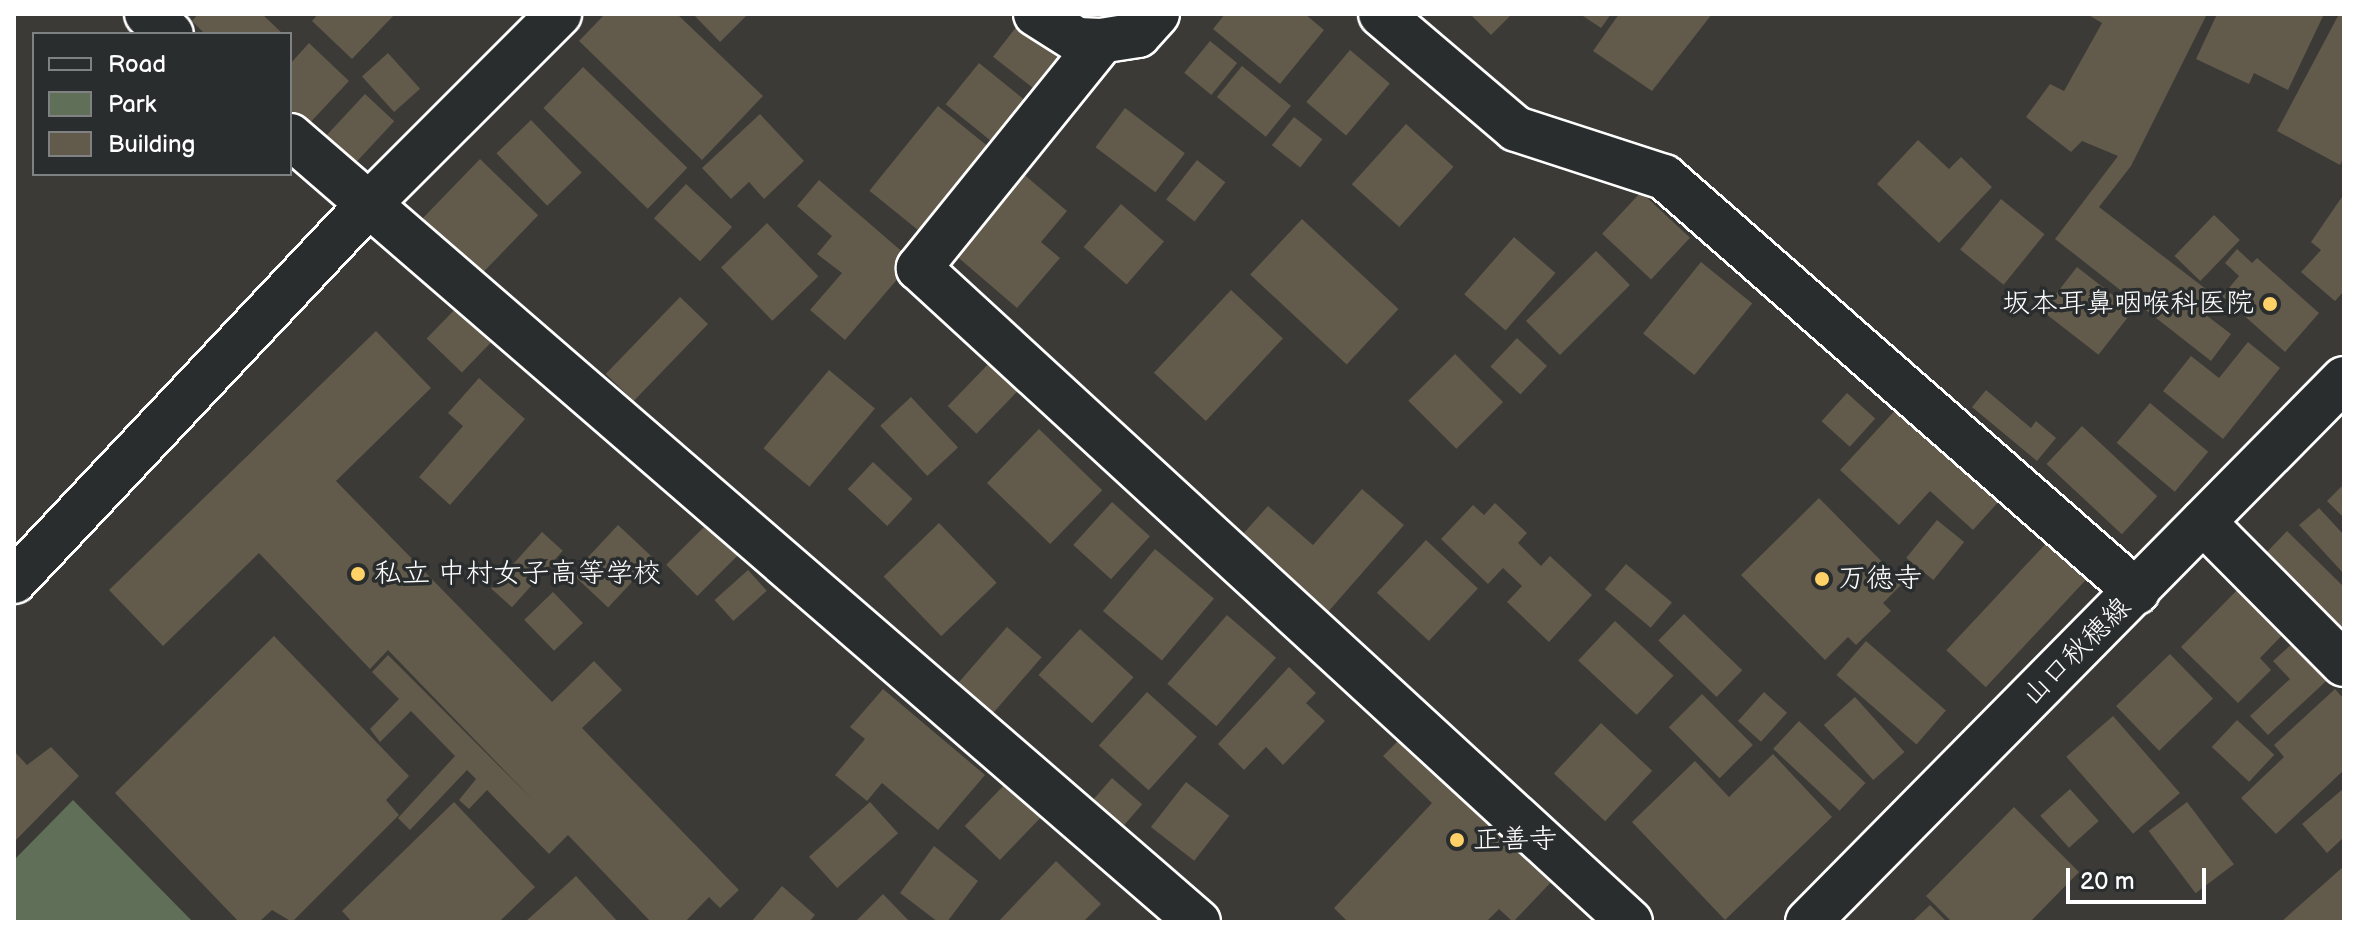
<!DOCTYPE html>
<meta charset="utf-8">
<style>
body{margin:0}
#map{position:relative;width:2358px;height:936px;overflow:hidden;background:#3b3a36;font-family:"Balsamiq Sans","Klee One",sans-serif}
div>[style]{position:absolute}
.green>*{inset:0;background:#606f57}
.building>*{inset:0;background:#625a4a;transform-origin:0 0}
.roads{filter:drop-shadow(2px 0 #fff) drop-shadow(-2px 0 #fff) drop-shadow(0 2px #fff) drop-shadow(0 -2px #fff)}
.street>*{height:44px;margin:-22px;padding:0 22px;transform-origin:22px;border-radius:22px;background:#2a2d2e}
.secondary>*{height:44px;margin:-22px;padding:0 22px;transform-origin:22px;border-radius:22px;background:#2a2d2e}
.dots>*{width:22px;height:22px;translate:-50% -50%;box-sizing:border-box;border:4px solid #2a2d2e;border-radius:50%}
span{translate:-50% -50%;white-space:nowrap;text-align:center;line-height:1.15;-webkit-text-stroke:7px #2a2d2e;paint-order:stroke}
.poi-label{font-size:28px;color:#fff}
.right{translate:-100% -50%;text-align:right}
.left{translate:0 -50%;text-align:left}
.street-label{font-size:28px;color:#fff}
.frame{position:absolute;inset:0;border:16px solid #fff;pointer-events:none}
.legend{position:absolute;left:32px;top:32px;width:260px;height:144px;box-sizing:border-box;background:#2a2d2e;border:2px solid #7f8182;margin:0;padding:10px 14px;list-style:none;font-size:24px;color:#fff}
.legend li{display:flex;align-items:center;gap:16px;height:40px}
.legend b{width:40px;border:2px solid #7f8182}
.scale{position:absolute;left:2066px;top:868px;width:140px;height:36px;box-sizing:border-box;border:4px solid #fff;border-top:0;padding-left:10px;font-size:24px;line-height:28px;white-space:nowrap;color:#fff;-webkit-text-stroke:6px #2a2d2e;paint-order:stroke}
</style>
<div id="map">
<div class="green">
<i style="clip-path:polygon(73px 800px,193px 922px,14px 922px,14px 860px)"></i>
</div>
<div class="building">
<i style="clip-path:polygon(198px 14px,262px 14px,283px 34px,205px 34px,192px 21px)"></i>
<i style="clip-path:polygon(318px 14px,395px 14px,352px 59px,312px 21px)"></i>
<i style="clip-path:polygon(605px 14px,677px 14px,763px 96px,702px 160px,579px 41px)"></i>
<i style="clip-path:polygon(693px 14px,748px 14px,720px 42px)"></i>
<i style="clip-path:polygon(1225px 14px,1305px 14px,1324px 30px,1280px 84px,1213px 29px)"></i>
<i style="clip-path:polygon(1470px 14px,1512px 14px,1491px 35px)"></i>
<i style="clip-path:polygon(1580px 14px,1611px 14px,1601px 28px)"></i>
<i style="clip-path:polygon(1619px 14px,1712px 14px,1652px 91px,1593px 51px)"></i>
<i style="clip-path:polygon(2087px 14px,2207px 14px,2131px 166px,2099px 207px,2215px 296px,2202px 312px,2231px 334px,2211px 361px,2055px 239px,2118px 156px,2082px 141px,2071px 152px,2026px 117px,2050px 84px,2064px 91px,2102px 23px)"></i>
<i style="clip-path:polygon(2217px 14px,2324px 14px,2288px 90px,2254px 73px,2249px 84px,2196px 59px)"></i>
<i style="clip-path:polygon(2339px 14px,2344px 14px,2344px 157px,2340px 165px,2277px 131px)"></i>
<i style="left:1017px;top:26px;width:57px;height:39px;rotate:38deg"></i>
<i style="left:1210px;top:41px;width:35px;height:41px;rotate:39deg"></i>
<i style="clip-path:polygon(309px 43px,349px 81px,307px 126px,290px 110px,290px 64px)"></i>
<i style="left:1350px;top:50px;width:52px;height:68px;rotate:40deg"></i>
<i style="left:388px;top:53px;width:48px;height:35px;rotate:48deg"></i>
<i style="left:979px;top:63px;width:64px;height:53px;rotate:39deg"></i>
<i style="left:1242px;top:66px;width:63px;height:40px;rotate:39deg"></i>
<i style="left:583px;top:67px;width:145px;height:57px;rotate:44deg"></i>
<i style="left:365px;top:94px;width:40px;height:60px;rotate:43deg"></i>
<i style="left:938px;top:106px;width:80px;height:109px;rotate:39deg"></i>
<i style="left:1125px;top:108px;width:75px;height:49px;rotate:37deg"></i>
<i style="clip-path:polygon(760px 114px,804px 161px,764px 199px,749px 182px,731px 199px,702px 168px)"></i>
<i style="left:1294px;top:117px;width:36px;height:36px;rotate:38deg"></i>
<i style="left:531px;top:120px;width:73px;height:48px;rotate:46deg"></i>
<i style="left:1406px;top:124px;width:64px;height:81px;rotate:42deg"></i>
<i style="clip-path:polygon(1918px 140px,1949px 169px,1961px 157px,1992px 187px,1939px 243px,1877px 184px)"></i>
<i style="left:480px;top:159px;width:81px;height:88px;rotate:44deg"></i>
<i style="left:1197px;top:160px;width:36px;height:50px;rotate:38deg"></i>
<i style="clip-path:polygon(1021px 172px,1067px 211px,1041px 242px,1060px 258px,1017px 308px,953px 253px)"></i>
<i style="clip-path:polygon(819px 180px,913px 261px,845px 340px,810px 310px,842px 273px,817px 254px,832px 236px,797px 206px)"></i>
<i style="left:686px;top:184px;width:63px;height:47px;rotate:43deg"></i>
<i style="left:1641px;top:192px;width:67px;height:57px;rotate:43deg"></i>
<i style="clip-path:polygon(2344px 194px,2344px 291px,2335px 301px,2301px 272px,2321px 250px,2311px 242px)"></i>
<i style="left:2001px;top:199px;width:56px;height:65px;rotate:39deg"></i>
<i style="left:1121px;top:204px;width:57px;height:57px;rotate:41deg"></i>
<i style="left:2214px;top:215px;width:36px;height:57px;rotate:44deg"></i>
<i style="left:1302px;top:219px;width:132px;height:76px;rotate:43deg"></i>
<i style="left:767px;top:223px;width:74px;height:64px;rotate:46deg"></i>
<i style="left:1514px;top:237px;width:55px;height:76px;rotate:41deg"></i>
<i style="clip-path:polygon(2237px 249px,2252px 263px,2257px 258px,2319px 313px,2285px 352px,2222px 296px,2239px 276px,2225px 263px)"></i>
<i style="left:1596px;top:251px;width:48px;height:99px;rotate:45deg"></i>
<i style="left:1701px;top:262px;width:66px;height:92px;rotate:39deg"></i>
<i style="left:2077px;top:267px;width:71px;height:56px;rotate:38deg"></i>
<i style="left:1231px;top:290px;width:71px;height:113px;rotate:43deg"></i>
<i style="left:680px;top:297px;width:39px;height:107px;rotate:44deg"></i>
<i style="left:460px;top:304px;width:49px;height:48px;rotate:44deg"></i>
<i style="clip-path:polygon(376px 331px,431px 388px,336px 481px,552px 702px,594px 661px,622px 690px,582px 728px,739px 890px,720px 908px,709px 897px,685px 922px,651px 922px,568px 835px,549px 854px,487px 790px,469px 809px,459px 800px,476px 779px,467px 770px,410px 830px,398px 818px,455px 756px,411px 711px,380px 742px,370px 729px,399px 699px,372px 672px,388px 655px,533px 800px,388px 650px,370px 669px,259px 553px,163px 646px,109px 590px)"></i>
<i style="left:1517px;top:338px;width:41px;height:39px;rotate:43deg"></i>
<i style="clip-path:polygon(2248px 342px,2280px 368px,2223px 439px,2163px 391px,2191px 356px,2219px 378px)"></i>
<i style="left:1455px;top:354px;width:68px;height:66px;rotate:45deg"></i>
<i style="left:997px;top:355px;width:40px;height:71px;rotate:44deg"></i>
<i style="left:829px;top:370px;width:60px;height:102px;rotate:40deg"></i>
<i style="clip-path:polygon(479px 378px,525px 419px,450px 505px,419px 477px,463px 426px,448px 413px)"></i>
<i style="clip-path:polygon(1986px 390px,2031px 428px,2036px 421px,2056px 438px,2037px 461px,1972px 407px)"></i>
<i style="left:1847px;top:393px;width:38px;height:38px;rotate:42deg"></i>
<i style="left:911px;top:397px;width:69px;height:42px;rotate:47deg"></i>
<i style="left:2150px;top:403px;width:76px;height:52px;rotate:40deg"></i>
<i style="clip-path:polygon(1900px 405px,2001px 499px,1973px 530px,1930px 491px,1899px 525px,1840px 470px)"></i>
<i style="left:2082px;top:426px;width:103px;height:52px;rotate:43deg"></i>
<i style="left:1039px;top:429px;width:88px;height:75px;rotate:44deg"></i>
<i style="left:873px;top:462px;width:54px;height:37px;rotate:43deg"></i>
<i style="clip-path:polygon(2344px 484px,2344px 518px,2327px 501px)"></i>
<i style="clip-path:polygon(1362px 489px,1404px 525px,1321px 620px,1234px 544px,1268px 506px,1313px 545px)"></i>
<i style="clip-path:polygon(1819px 498px,1903px 583px,1883px 603px,1891px 611px,1856px 645px,1848px 637px,1825px 660px,1741px 575px)"></i>
<i style="left:1112px;top:502px;width:51px;height:58px;rotate:42deg"></i>
<i style="clip-path:polygon(1495px 503px,1527px 533px,1518px 543px,1541px 566px,1550px 556px,1592px 595px,1549px 642px,1507px 602px,1522px 586px,1503px 568px,1488px 584px,1441px 539px,1473px 505px,1484px 515px)"></i>
<i style="clip-path:polygon(2319px 508px,2344px 535px,2344px 574px,2299px 525px)"></i>
<i style="left:1937px;top:520px;width:35px;height:49px;rotate:39deg"></i>
<i style="left:710px;top:521px;width:44px;height:62px;rotate:45deg"></i>
<i style="left:939px;top:523px;width:83px;height:77px;rotate:46deg"></i>
<i style="left:618px;top:525px;width:49px;height:67px;rotate:43deg"></i>
<i style="clip-path:polygon(2287px 531px,2344px 587px,2344px 631px,2265px 554px)"></i>
<i style="left:542px;top:532px;width:28px;height:76px;rotate:42deg"></i>
<i style="left:2052px;top:537px;width:54px;height:155px;rotate:43deg"></i>
<i style="left:1426px;top:540px;width:71px;height:72px;rotate:43deg"></i>
<i style="left:1155px;top:549px;width:77px;height:81px;rotate:40deg"></i>
<i style="left:1626px;top:564px;width:60px;height:33px;rotate:40deg"></i>
<i style="left:748px;top:570px;width:28px;height:45px;rotate:48deg"></i>
<i style="clip-path:polygon(2247px 580px,2292px 625px,2260px 658px,2271px 670px,2238px 703px,2181px 647px)"></i>
<i style="left:553px;top:592px;width:43px;height:40px;rotate:46deg"></i>
<i style="left:1684px;top:614px;width:81px;height:37px;rotate:44deg"></i>
<i style="left:1227px;top:615px;width:65px;height:91px;rotate:41deg"></i>
<i style="left:1615px;top:621px;width:80px;height:54px;rotate:43deg"></i>
<i style="left:1007px;top:627px;width:46px;height:77px;rotate:41deg"></i>
<i style="left:1080px;top:629px;width:72px;height:62px;rotate:42deg"></i>
<i style="clip-path:polygon(2302px 635px,2336px 672px,2268px 735px,2250px 716px,2290px 679px,2273px 661px)"></i>
<i style="clip-path:polygon(274px 636px,409px 776px,386px 800px,399px 815px,292px 922px,272px 910px,259px 922px,239px 922px,115px 793px)"></i>
<i style="left:1866px;top:641px;width:106px;height:45px;rotate:41deg"></i>
<i style="left:2170px;top:654px;width:62px;height:75px;rotate:46deg"></i>
<i style="clip-path:polygon(1289px 667px,1316px 693px,1306px 703px,1325px 721px,1283px 765px,1266px 747px,1244px 770px,1218px 744px)"></i>
<i style="clip-path:polygon(883px 689px,985px 775px,938px 830px,882px 783px,867px 801px,835px 775px,865px 739px,850px 727px)"></i>
<i style="clip-path:polygon(2335px 689px,2344px 699px,2344px 770px,2276px 834px,2241px 798px,2284px 757px,2274px 745px)"></i>
<i style="left:1147px;top:692px;width:67px;height:72px;rotate:42deg"></i>
<i style="left:1764px;top:692px;width:31px;height:39px;rotate:42deg"></i>
<i style="left:1702px;top:694px;width:72px;height:47px;rotate:45deg"></i>
<i style="left:1855px;top:697px;width:74px;height:42px;rotate:48deg"></i>
<i style="left:2113px;top:716px;width:102px;height:62px;rotate:49deg"></i>
<i style="left:2237px;top:720px;width:51px;height:37px;rotate:43deg"></i>
<i style="left:1799px;top:721px;width:91px;height:38px;rotate:43deg"></i>
<i style="left:1601px;top:723px;width:70px;height:69px;rotate:43deg"></i>
<i style="clip-path:polygon(1405px 734px,1556px 877px,1513px 922px,1499px 909px,1486px 922px,1348px 922px,1334px 908px,1432px 803px,1383px 756px)"></i>
<i style="clip-path:polygon(51px 747px,79px 776px,14px 842px,14px 751px,27px 765px)"></i>
<i style="clip-path:polygon(1773px 754px,1832px 817px,1725px 920px,1632px 822px,1695px 761px,1729px 797px)"></i>
<i style="left:1112px;top:778px;width:40px;height:38px;rotate:41deg"></i>
<i style="left:1007px;top:782px;width:49px;height:61px;rotate:44deg"></i>
<i style="left:1186px;top:782px;width:55px;height:57px;rotate:38deg"></i>
<i style="clip-path:polygon(2344px 788px,2344px 837px,2327px 853px,2302px 824px)"></i>
<i style="left:2070px;top:789px;width:43px;height:40px;rotate:48deg"></i>
<i style="clip-path:polygon(454px 802px,535px 887px,499px 922px,352px 922px,342px 911px)"></i>
<i style="left:870px;top:802px;width:42px;height:82px;rotate:48deg"></i>
<i style="left:2187px;top:802px;width:78px;height:48px;rotate:53deg"></i>
<i style="clip-path:polygon(2014px 807px,2079px 872px,2030px 922px,1952px 922px,1926px 896px)"></i>
<i style="clip-path:polygon(934px 846px,978px 881px,947px 922px,938px 922px,900px 893px)"></i>
<i style="clip-path:polygon(1056px 861px,1101px 904px,1083px 922px,998px 922px)"></i>
<i style="clip-path:polygon(2344px 866px,2344px 922px,2281px 922px)"></i>
<i style="clip-path:polygon(576px 876px,618px 922px,525px 922px)"></i>
<i style="clip-path:polygon(782px 886px,815px 915px,809px 922px,751px 922px)"></i>
<i style="clip-path:polygon(883px 894px,910px 922px,855px 922px)"></i>
<i style="clip-path:polygon(1930px 905px,1947px 922px,1912px 922px)"></i>
</div>
<div class="roads">
<div class="street">
<i style="left:147px;top:14px;width:31px;rotate:40deg"></i>
<i style="left:1036px;top:14px;width:49px;rotate:32.4deg"></i>
<i style="left:1077px;top:40px;width:25px;rotate:2deg"></i>
<i style="left:1157px;top:14px;width:28px;rotate:132deg"></i>
<i style="left:1138px;top:35px;width:36px;rotate:171deg"></i>
<i style="left:1102px;top:41px;width:292px;rotate:128.9deg"></i>
<i style="left:919px;top:268px;width:966px;rotate:42.61deg"></i>
<i style="left:1381px;top:14px;width:177px;rotate:40.4deg"></i>
<i style="left:1516px;top:129px;width:156px;rotate:18deg"></i>
<i style="left:1664px;top:177px;width:629px;rotate:41.26deg"></i>
<i style="left:290px;top:136px;width:1201px;rotate:40.88deg"></i>
<i style="left:2203px;top:522px;width:200px;rotate:45.2deg"></i>
</div>
<div class="secondary">
<i style="left:14px;top:581px;width:518px;rotate:-46.72deg"></i>
<i style="left:369px;top:204px;width:269px;rotate:-45deg"></i>
<i style="left:1808px;top:922px;width:763px;rotate:-45.37deg"></i>
</div>
</div>
<div class="dots">
<i style="left:2270px;top:304px;background:#ffd166"></i>
<i style="left:358px;top:574px;background:#ffd166"></i>
<i style="left:1822px;top:579px;background:#ffd166"></i>
<i style="left:1457px;top:840px;background:#ffd166"></i>
</div>
<div class="poi-label">
<span class="right" style="left:2254px;top:304px">坂本耳鼻咽喉科医院</span>
<span class="left" style="left:374px;top:574px">私立 中村女子高等学校</span>
<span class="left" style="left:1838px;top:579px">万徳寺</span>
<span class="left" style="left:1473px;top:840px">正善寺</span>
</div>
<div class="street-label">
<span style="left:2077px;top:652px;rotate:-45deg">山口秋穂線</span>
</div>
<div class="frame"></div>
<ul class="legend">
<li><b style="height:10px;background:#2a2d2e"></b>Road</li>
<li><b style="height:22px;background:#606f57"></b>Park</li>
<li><b style="height:22px;background:#625a4a"></b>Building</li>
</ul>
<div class="scale">20 m</div>
</div>
